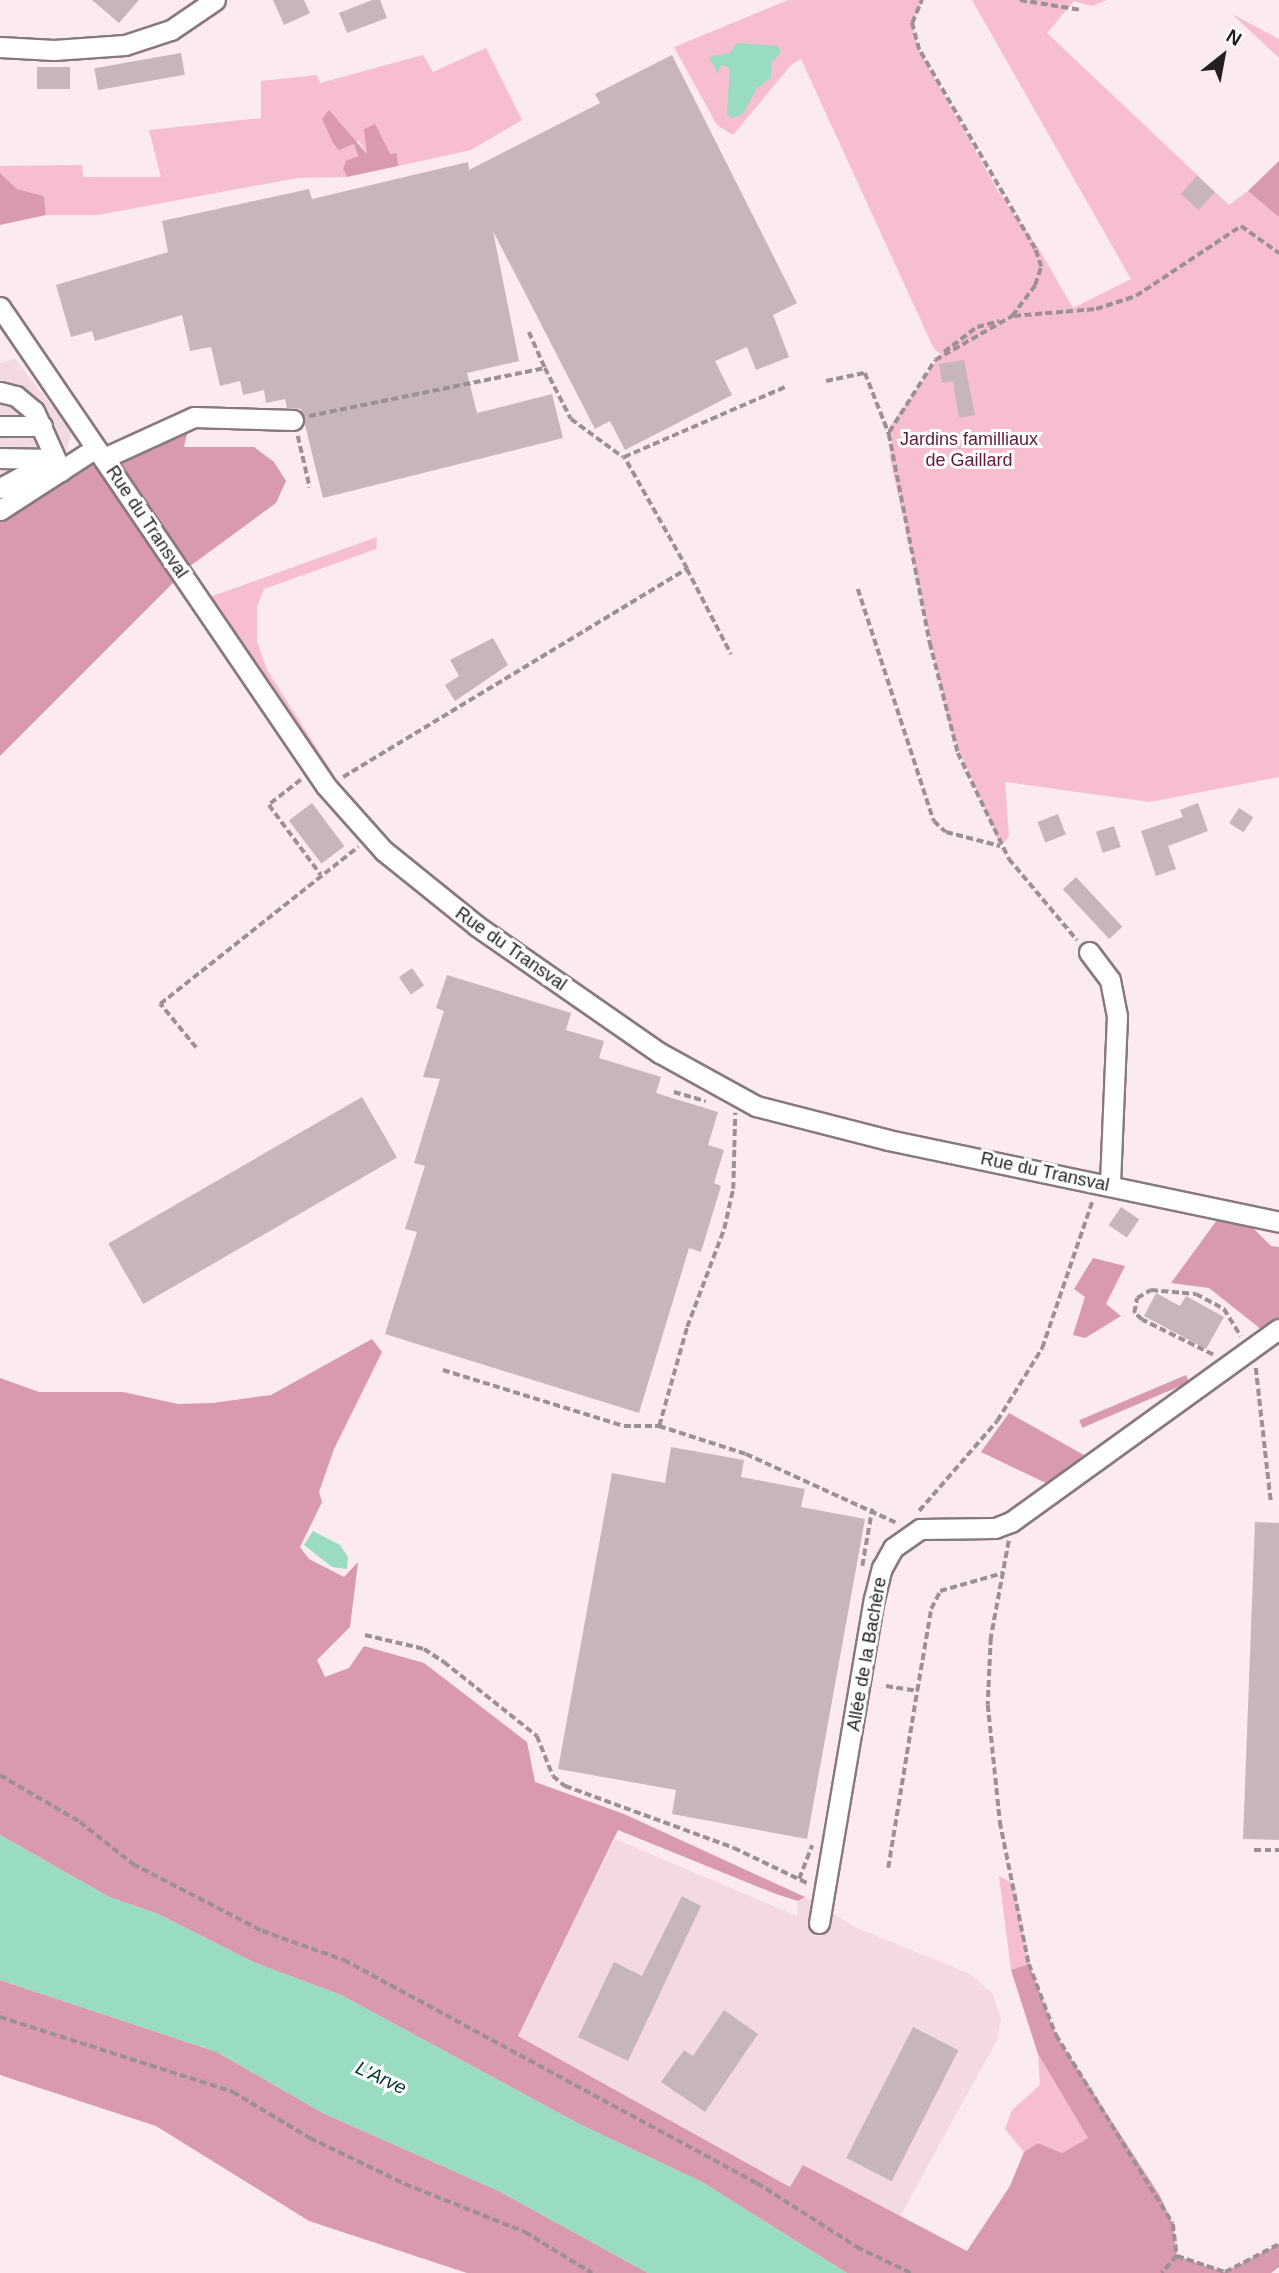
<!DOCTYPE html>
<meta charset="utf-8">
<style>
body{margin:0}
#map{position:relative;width:1279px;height:2273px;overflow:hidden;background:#fbeaee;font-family:Arial,sans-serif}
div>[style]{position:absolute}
.built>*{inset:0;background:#f3dae0}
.green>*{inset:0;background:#f6bece}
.forest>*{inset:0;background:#d89aac;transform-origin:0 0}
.water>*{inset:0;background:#9adcc1}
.building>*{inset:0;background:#c6b6ba;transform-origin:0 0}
.path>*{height:3.5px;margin-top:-1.75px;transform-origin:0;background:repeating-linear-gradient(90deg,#9c9092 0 7px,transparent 0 10.5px)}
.roads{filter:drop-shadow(2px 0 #88797d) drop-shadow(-2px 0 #88797d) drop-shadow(0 2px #88797d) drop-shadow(0 -2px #88797d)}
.minor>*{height:19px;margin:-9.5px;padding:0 9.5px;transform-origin:9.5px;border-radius:9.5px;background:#fff}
span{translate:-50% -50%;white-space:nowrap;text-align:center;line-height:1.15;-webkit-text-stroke:6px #fff;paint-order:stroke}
.park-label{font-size:18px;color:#621a37}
.street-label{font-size:18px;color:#241e1f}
.water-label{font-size:19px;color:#003828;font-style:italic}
.north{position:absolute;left:1188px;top:21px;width:70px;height:70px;-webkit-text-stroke:5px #fff;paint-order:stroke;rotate:31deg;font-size:19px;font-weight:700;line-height:28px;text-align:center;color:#241e1f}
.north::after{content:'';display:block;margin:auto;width:24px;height:32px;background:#241e1f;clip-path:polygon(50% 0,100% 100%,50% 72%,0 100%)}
</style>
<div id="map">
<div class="built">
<i style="clip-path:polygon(15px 359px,72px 432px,65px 454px,0 498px,0 363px)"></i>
<i style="clip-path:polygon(615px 1839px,797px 1916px,798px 1901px,805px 1897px,857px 1928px,970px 1974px,993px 1994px,1001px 2020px,997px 2040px,899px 2218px,804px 2165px,791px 2187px,518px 2036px)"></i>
</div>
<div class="green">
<i style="clip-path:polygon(788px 0,923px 0,912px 23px,919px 50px,998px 191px,1039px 249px,1073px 308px,1131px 279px,972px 0,1107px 0,1092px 6px,1074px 1px,1047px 33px,1229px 205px,1248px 191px,1279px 217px,1279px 777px,1150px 802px,1005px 782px,1009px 836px,1001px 846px,950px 729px,890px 458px,892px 424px,941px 354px,934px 349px,801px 59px,792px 64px,733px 135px,717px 125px,674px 47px)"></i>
<i style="clip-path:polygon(1232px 14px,1279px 39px,1279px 58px)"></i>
<i style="clip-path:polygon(486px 48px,522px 120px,471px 150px,398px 166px,397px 153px,368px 156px,359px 141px,339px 150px,354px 144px,358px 156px,343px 169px,347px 177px,297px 178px,98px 215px,46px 215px,44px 196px,17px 189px,0 173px,0 166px,82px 165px,83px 177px,161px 177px,149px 130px,261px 118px,261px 81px,317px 75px,320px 83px,423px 55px,433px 72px)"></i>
<i style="clip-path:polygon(377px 537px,376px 549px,264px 589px,257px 607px,257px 642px,267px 670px,334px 775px,324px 771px,210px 597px)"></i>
<i style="clip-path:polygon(999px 1876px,1014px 1884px,1029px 1964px,1011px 1970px)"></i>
<i style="clip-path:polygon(1038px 2054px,1088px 2138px,1062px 2153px,1038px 2143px,1024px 2152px,1005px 2129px,1012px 2110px,1040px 2085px)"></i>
</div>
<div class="forest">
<i style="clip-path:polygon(329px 110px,367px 154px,364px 129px,375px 124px,390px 154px,397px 153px,398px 166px,347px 177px,343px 169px,346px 161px,358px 156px,354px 144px,339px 150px,333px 143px,322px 119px)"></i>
<i style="clip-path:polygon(1279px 161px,1279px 217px,1248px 191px)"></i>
<i style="clip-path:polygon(0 173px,17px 189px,44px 196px,46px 215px,0 225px)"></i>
<i style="clip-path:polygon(188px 429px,184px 447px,254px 447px,274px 462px,286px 481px,276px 503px,190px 566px,0 756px,0 522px,73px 473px)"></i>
<i style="clip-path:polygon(1217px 1220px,1252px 1227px,1271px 1246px,1279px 1247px,1279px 1319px,1262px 1330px,1209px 1288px,1171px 1283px)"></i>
<i style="clip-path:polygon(1093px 1258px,1125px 1266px,1106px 1304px,1121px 1316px,1085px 1338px,1073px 1335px,1085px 1297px,1074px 1289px)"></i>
<i style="clip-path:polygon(372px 1339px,382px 1352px,334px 1449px,319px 1492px,322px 1502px,300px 1547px,309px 1559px,344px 1577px,358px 1562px,350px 1627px,317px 1660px,325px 1677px,349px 1668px,364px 1646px,424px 1663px,527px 1742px,535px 1782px,624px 1814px,805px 1897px,798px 1901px,776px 1894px,618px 1830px,518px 2036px,790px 2187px,803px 2165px,967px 2251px,1010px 2186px,1024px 2152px,1038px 2143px,1062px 2153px,1088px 2138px,1038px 2054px,1011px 1970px,1029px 1964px,1056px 2035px,1160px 2196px,1173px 2224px,1177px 2256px,1225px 2272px,1279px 2244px,1279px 2267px,1271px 2273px,847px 2273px,702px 2182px,579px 2124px,341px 1995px,253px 1962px,158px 1914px,109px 1897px,0 1835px,0 1378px,39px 1392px,123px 1392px,178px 1404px,213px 1403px,271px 1395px)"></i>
<i style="left:1186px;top:1375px;width:8px;height:116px;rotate:67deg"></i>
<i style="clip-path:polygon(1009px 1413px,1084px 1455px,1048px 1484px,981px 1452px)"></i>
<i style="clip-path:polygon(0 1980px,217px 2052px,323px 2113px,499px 2191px,648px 2273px,467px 2273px,309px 2221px,156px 2126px,0 2075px)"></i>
</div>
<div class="water">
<i style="clip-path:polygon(737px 43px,778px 46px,781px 52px,772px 62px,771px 78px,757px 88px,743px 114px,732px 118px,727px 114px,730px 68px,721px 65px,718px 74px,709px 57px,730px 53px)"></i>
<i style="clip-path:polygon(313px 1531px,340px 1545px,348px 1557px,347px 1569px,332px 1567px,304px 1545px)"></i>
<i style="clip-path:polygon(0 1835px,109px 1897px,158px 1914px,253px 1962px,341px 1995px,579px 2124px,702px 2182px,847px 2273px,648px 2273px,499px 2191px,323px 2113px,217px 2052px,0 1980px)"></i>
</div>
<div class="building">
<i style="clip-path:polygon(92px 0,139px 0,119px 23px)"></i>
<i style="clip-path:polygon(273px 0,304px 0,310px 13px,284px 25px)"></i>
<i style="clip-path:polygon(372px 0,380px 0,387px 18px,347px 33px,339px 13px)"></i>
<i style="left:181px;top:53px;width:22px;height:88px;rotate:80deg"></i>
<i style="clip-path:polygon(672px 55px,797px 303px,773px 315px,789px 357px,756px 370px,747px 347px,715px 361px,732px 395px,625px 450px,610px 421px,595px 429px,493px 231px,519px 361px,467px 373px,477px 413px,552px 394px,563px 438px,323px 498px,301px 409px,287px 408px,285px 399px,266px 403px,264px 390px,243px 395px,240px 381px,220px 386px,211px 347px,190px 351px,182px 315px,95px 341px,92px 331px,71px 337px,56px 285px,168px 252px,162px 221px,309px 189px,312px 199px,468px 162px,469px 170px,600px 103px,595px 94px)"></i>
<i style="left:37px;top:67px;width:33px;height:22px"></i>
<i style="left:1197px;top:176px;width:24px;height:24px;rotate:42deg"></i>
<i style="clip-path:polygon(964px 360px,975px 415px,959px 418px,953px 381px,942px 383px,939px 364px)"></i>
<i style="clip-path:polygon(493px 638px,508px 665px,455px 701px,445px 685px,459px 676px,450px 660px)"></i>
<i style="left:312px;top:803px;width:54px;height:29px;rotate:53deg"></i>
<i style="clip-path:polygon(1198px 803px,1208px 831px,1168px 846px,1176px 869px,1156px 876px,1141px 831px,1183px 817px,1180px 810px)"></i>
<i style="left:1239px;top:808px;width:17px;height:18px;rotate:33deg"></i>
<i style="left:1058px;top:814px;width:22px;height:22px;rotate:69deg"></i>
<i style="left:1114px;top:826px;width:22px;height:19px;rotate:72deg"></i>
<i style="left:1076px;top:877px;width:68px;height:18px;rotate:47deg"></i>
<i style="left:412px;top:968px;width:21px;height:16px;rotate:55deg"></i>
<i style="clip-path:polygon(447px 975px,571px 1013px,566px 1030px,604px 1041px,599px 1058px,661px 1077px,656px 1093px,718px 1112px,708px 1145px,724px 1150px,714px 1183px,721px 1186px,701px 1252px,689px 1248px,639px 1413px,385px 1334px,417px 1232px,405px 1229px,425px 1166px,414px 1163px,440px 1079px,423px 1077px,444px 1011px,436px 1008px)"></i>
<i style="left:362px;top:1097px;width:70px;height:293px;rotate:60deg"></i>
<i style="left:1121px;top:1207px;width:22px;height:22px;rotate:34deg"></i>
<i style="clip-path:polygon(1156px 1293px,1180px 1306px,1186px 1296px,1224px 1317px,1206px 1349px,1144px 1316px)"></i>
<i style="clip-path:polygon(671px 1447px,744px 1460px,741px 1477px,805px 1489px,801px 1507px,865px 1519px,807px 1839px,672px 1814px,676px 1790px,558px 1769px,612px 1473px,665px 1483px)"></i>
<i style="clip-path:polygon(1255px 1522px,1279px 1523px,1279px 1840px,1243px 1839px)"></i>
<i style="clip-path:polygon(682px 1896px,701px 1906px,628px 2061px,578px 2037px,614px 1962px,642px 1976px)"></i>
<i style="clip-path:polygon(724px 2010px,758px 2034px,705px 2112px,661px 2082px,684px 2050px,693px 2056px)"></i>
<i style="left:913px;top:2027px;width:51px;height:147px;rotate:27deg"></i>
</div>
<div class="path">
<i style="left:1020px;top:0;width:62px;rotate:9.3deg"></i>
<i style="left:1014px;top:316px;width:82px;rotate:-4.9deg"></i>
<i style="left:1096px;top:309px;width:42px;rotate:-18deg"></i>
<i style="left:1136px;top:296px;width:126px;rotate:-33.7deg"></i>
<i style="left:1241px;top:226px;width:47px;rotate:35.4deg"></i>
<i style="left:529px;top:332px;width:39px;rotate:66deg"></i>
<i style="left:944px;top:352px;width:41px;rotate:-37.1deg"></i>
<i style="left:977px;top:327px;width:23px;rotate:-15deg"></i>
<i style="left:826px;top:381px;width:40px;rotate:-12deg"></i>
<i style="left:865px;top:373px;width:66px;rotate:68.5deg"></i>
<i style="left:889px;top:434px;width:213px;rotate:78.9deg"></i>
<i style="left:930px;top:643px;width:114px;rotate:75.7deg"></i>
<i style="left:958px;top:753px;width:118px;rotate:64.3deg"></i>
<i style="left:1009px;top:859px;width:106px;rotate:50deg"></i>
<i style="left:309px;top:416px;width:241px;rotate:-11.5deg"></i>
<i style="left:545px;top:368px;width:57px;rotate:63deg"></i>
<i style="left:571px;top:419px;width:64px;rotate:36.2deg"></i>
<i style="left:889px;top:432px;width:85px;rotate:-57.4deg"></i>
<i style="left:935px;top:360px;width:89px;rotate:-29.7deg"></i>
<i style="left:1012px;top:316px;width:39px;rotate:-53deg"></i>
<i style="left:1035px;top:285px;width:19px;rotate:-72deg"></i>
<i style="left:1041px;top:267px;width:19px;rotate:-108deg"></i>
<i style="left:1035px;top:249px;width:230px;rotate:-120.2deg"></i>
<i style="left:919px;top:50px;width:28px;rotate:-105deg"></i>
<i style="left:912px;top:23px;width:25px;rotate:-67deg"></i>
<i style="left:298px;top:436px;width:53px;rotate:77deg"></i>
<i style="left:687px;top:569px;width:96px;rotate:62.6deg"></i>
<i style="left:858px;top:589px;width:244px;rotate:71.9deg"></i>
<i style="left:934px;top:821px;width:16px;rotate:43deg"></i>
<i style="left:946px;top:832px;width:56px;rotate:14.5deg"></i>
<i style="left:343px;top:777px;width:402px;rotate:-31.2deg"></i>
<i style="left:687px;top:569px;width:129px;rotate:-119.4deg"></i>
<i style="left:624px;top:457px;width:176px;rotate:-23.5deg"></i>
<i style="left:301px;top:780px;width:41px;rotate:142deg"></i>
<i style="left:269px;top:805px;width:87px;rotate:53.4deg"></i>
<i style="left:196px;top:1048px;width:57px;rotate:-129.3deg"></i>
<i style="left:160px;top:1004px;width:253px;rotate:-38.4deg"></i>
<i style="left:674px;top:1092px;width:33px;rotate:16deg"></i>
<i style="left:1213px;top:1355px;width:79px;rotate:-153.8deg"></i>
<i style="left:1142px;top:1320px;width:11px;rotate:-139deg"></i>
<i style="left:1134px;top:1313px;width:15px;rotate:-79deg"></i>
<i style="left:1137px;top:1298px;width:16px;rotate:-30deg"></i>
<i style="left:1151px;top:1290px;width:45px;rotate:5.1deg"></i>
<i style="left:1196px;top:1294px;width:32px;rotate:28deg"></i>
<i style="left:1224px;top:1309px;width:32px;rotate:58deg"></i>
<i style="left:1256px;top:1368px;width:134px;rotate:83.6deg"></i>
<i style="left:443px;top:1370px;width:189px;rotate:17.2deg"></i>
<i style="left:624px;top:1426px;width:35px"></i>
<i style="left:659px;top:1426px;width:91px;rotate:17.8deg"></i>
<i style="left:746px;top:1454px;width:168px;rotate:24.6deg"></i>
<i style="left:659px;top:1426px;width:103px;rotate:-74.2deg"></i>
<i style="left:687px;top:1327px;width:105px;rotate:-69.3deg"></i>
<i style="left:724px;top:1229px;width:41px;rotate:-77.3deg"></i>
<i style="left:733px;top:1189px;width:76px;rotate:-88.5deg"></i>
<i style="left:919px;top:1511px;width:119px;rotate:-49.1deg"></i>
<i style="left:997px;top:1421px;width:86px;rotate:-58.3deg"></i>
<i style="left:1042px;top:1348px;width:154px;rotate:-71.1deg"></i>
<i style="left:1009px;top:1541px;width:99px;rotate:100.5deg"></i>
<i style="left:991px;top:1638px;width:67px;rotate:92.6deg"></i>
<i style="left:988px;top:1705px;width:118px;rotate:84.1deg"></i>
<i style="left:1000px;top:1822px;width:145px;rotate:78.5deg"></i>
<i style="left:1029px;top:1964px;width:76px;rotate:69.2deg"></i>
<i style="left:1056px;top:2035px;width:222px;rotate:58.2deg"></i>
<i style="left:1173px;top:2224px;width:32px;rotate:83deg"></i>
<i style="left:1177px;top:2256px;width:23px;rotate:131deg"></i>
<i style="left:862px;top:1566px;width:58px;rotate:-80deg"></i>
<i style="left:365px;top:1635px;width:61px;rotate:13.3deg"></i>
<i style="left:424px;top:1649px;width:24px;rotate:33deg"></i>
<i style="left:444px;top:1662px;width:119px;rotate:38.5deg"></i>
<i style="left:537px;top:1736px;width:43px;rotate:68.2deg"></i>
<i style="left:553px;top:1776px;width:16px;rotate:40deg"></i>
<i style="left:565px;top:1786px;width:180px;rotate:20.1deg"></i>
<i style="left:734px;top:1848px;width:83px;rotate:25.6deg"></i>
<i style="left:886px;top:1686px;width:31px;rotate:9deg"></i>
<i style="left:917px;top:1691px;width:83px;rotate:-80.3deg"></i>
<i style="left:931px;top:1609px;width:20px;rotate:-63deg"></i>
<i style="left:940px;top:1591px;width:66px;rotate:-15.9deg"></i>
<i style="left:0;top:1775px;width:93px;rotate:30.4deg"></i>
<i style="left:80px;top:1822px;width:68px;rotate:38.4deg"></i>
<i style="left:133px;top:1864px;width:145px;rotate:27.4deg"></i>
<i style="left:262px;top:1931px;width:87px;rotate:19.5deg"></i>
<i style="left:344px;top:1960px;width:469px;rotate:28.4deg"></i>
<i style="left:757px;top:2183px;width:119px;rotate:32.6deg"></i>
<i style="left:857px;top:2247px;width:60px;rotate:25.7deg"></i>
<i style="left:1254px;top:1850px;width:25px"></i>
<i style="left:888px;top:1868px;width:179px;rotate:-80.7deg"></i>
<i style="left:799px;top:1879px;width:36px;rotate:-69deg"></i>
<i style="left:0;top:2017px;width:245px;rotate:17.8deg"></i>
<i style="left:233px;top:2092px;width:90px;rotate:30.9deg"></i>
<i style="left:310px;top:2138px;width:106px;rotate:25.8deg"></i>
<i style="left:405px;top:2184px;width:129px;rotate:21.8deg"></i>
<i style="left:525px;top:2232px;width:79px;rotate:31.5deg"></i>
<i style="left:1177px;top:2256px;width:51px;rotate:18.4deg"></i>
<i style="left:1225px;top:2272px;width:61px;rotate:-27.4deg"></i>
</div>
<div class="roads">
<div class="minor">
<i style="left:0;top:47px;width:54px;rotate:3.2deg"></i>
<i style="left:54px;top:50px;width:71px;rotate:-4deg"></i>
<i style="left:125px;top:45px;width:48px;rotate:-18.1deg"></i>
<i style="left:171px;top:30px;width:53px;rotate:-34.3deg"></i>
<i style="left:0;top:307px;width:579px;rotate:55.76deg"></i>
<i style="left:326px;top:786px;width:87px;rotate:48.3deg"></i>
<i style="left:384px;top:851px;width:119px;rotate:38.9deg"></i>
<i style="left:477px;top:926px;width:223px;rotate:34.8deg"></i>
<i style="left:660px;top:1053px;width:110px;rotate:28.9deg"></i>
<i style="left:756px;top:1106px;width:136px;rotate:14.4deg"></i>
<i style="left:888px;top:1140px;width:400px;rotate:11.8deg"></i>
<i style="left:0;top:392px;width:16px;rotate:14deg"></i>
<i style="left:16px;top:396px;width:23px;rotate:40deg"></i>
<i style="left:34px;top:411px;width:66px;rotate:65.8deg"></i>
<i style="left:0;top:426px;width:42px"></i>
<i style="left:0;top:458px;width:51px;rotate:1.1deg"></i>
<i style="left:104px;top:458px;width:99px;rotate:-24.5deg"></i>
<i style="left:194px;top:417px;width:99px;rotate:1.7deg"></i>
<i style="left:0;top:488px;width:61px;rotate:-28.2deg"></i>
<i style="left:0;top:510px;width:114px;rotate:-32.9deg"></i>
<i style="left:1089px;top:952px;width:35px;rotate:53deg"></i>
<i style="left:1110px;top:980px;width:37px;rotate:79deg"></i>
<i style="left:1117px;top:1016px;width:170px;rotate:92.4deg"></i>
<i style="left:819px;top:1923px;width:329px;rotate:-80.4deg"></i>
<i style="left:874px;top:1599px;width:32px;rotate:-76deg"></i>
<i style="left:882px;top:1568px;width:23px;rotate:-61deg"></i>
<i style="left:893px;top:1548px;width:33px;rotate:-35deg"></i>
<i style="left:920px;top:1529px;width:75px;rotate:-0.8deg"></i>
<i style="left:995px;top:1528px;width:17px;rotate:-21deg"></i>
<i style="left:1011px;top:1522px;width:330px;rotate:-35.8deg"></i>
</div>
</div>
<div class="park-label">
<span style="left:969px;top:450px">Jardins familliaux<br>de Gaillard</span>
</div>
<div class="street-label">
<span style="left:147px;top:522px;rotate:56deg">Rue du Transval</span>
<span style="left:511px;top:949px;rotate:35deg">Rue du Transval</span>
<span style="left:1045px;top:1172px;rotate:12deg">Rue du Transval</span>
<span style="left:867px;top:1654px;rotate:-80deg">Allée de la Bachère</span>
</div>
<div class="water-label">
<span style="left:381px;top:2078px;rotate:25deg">L'Arve</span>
</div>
<div class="north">N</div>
</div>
